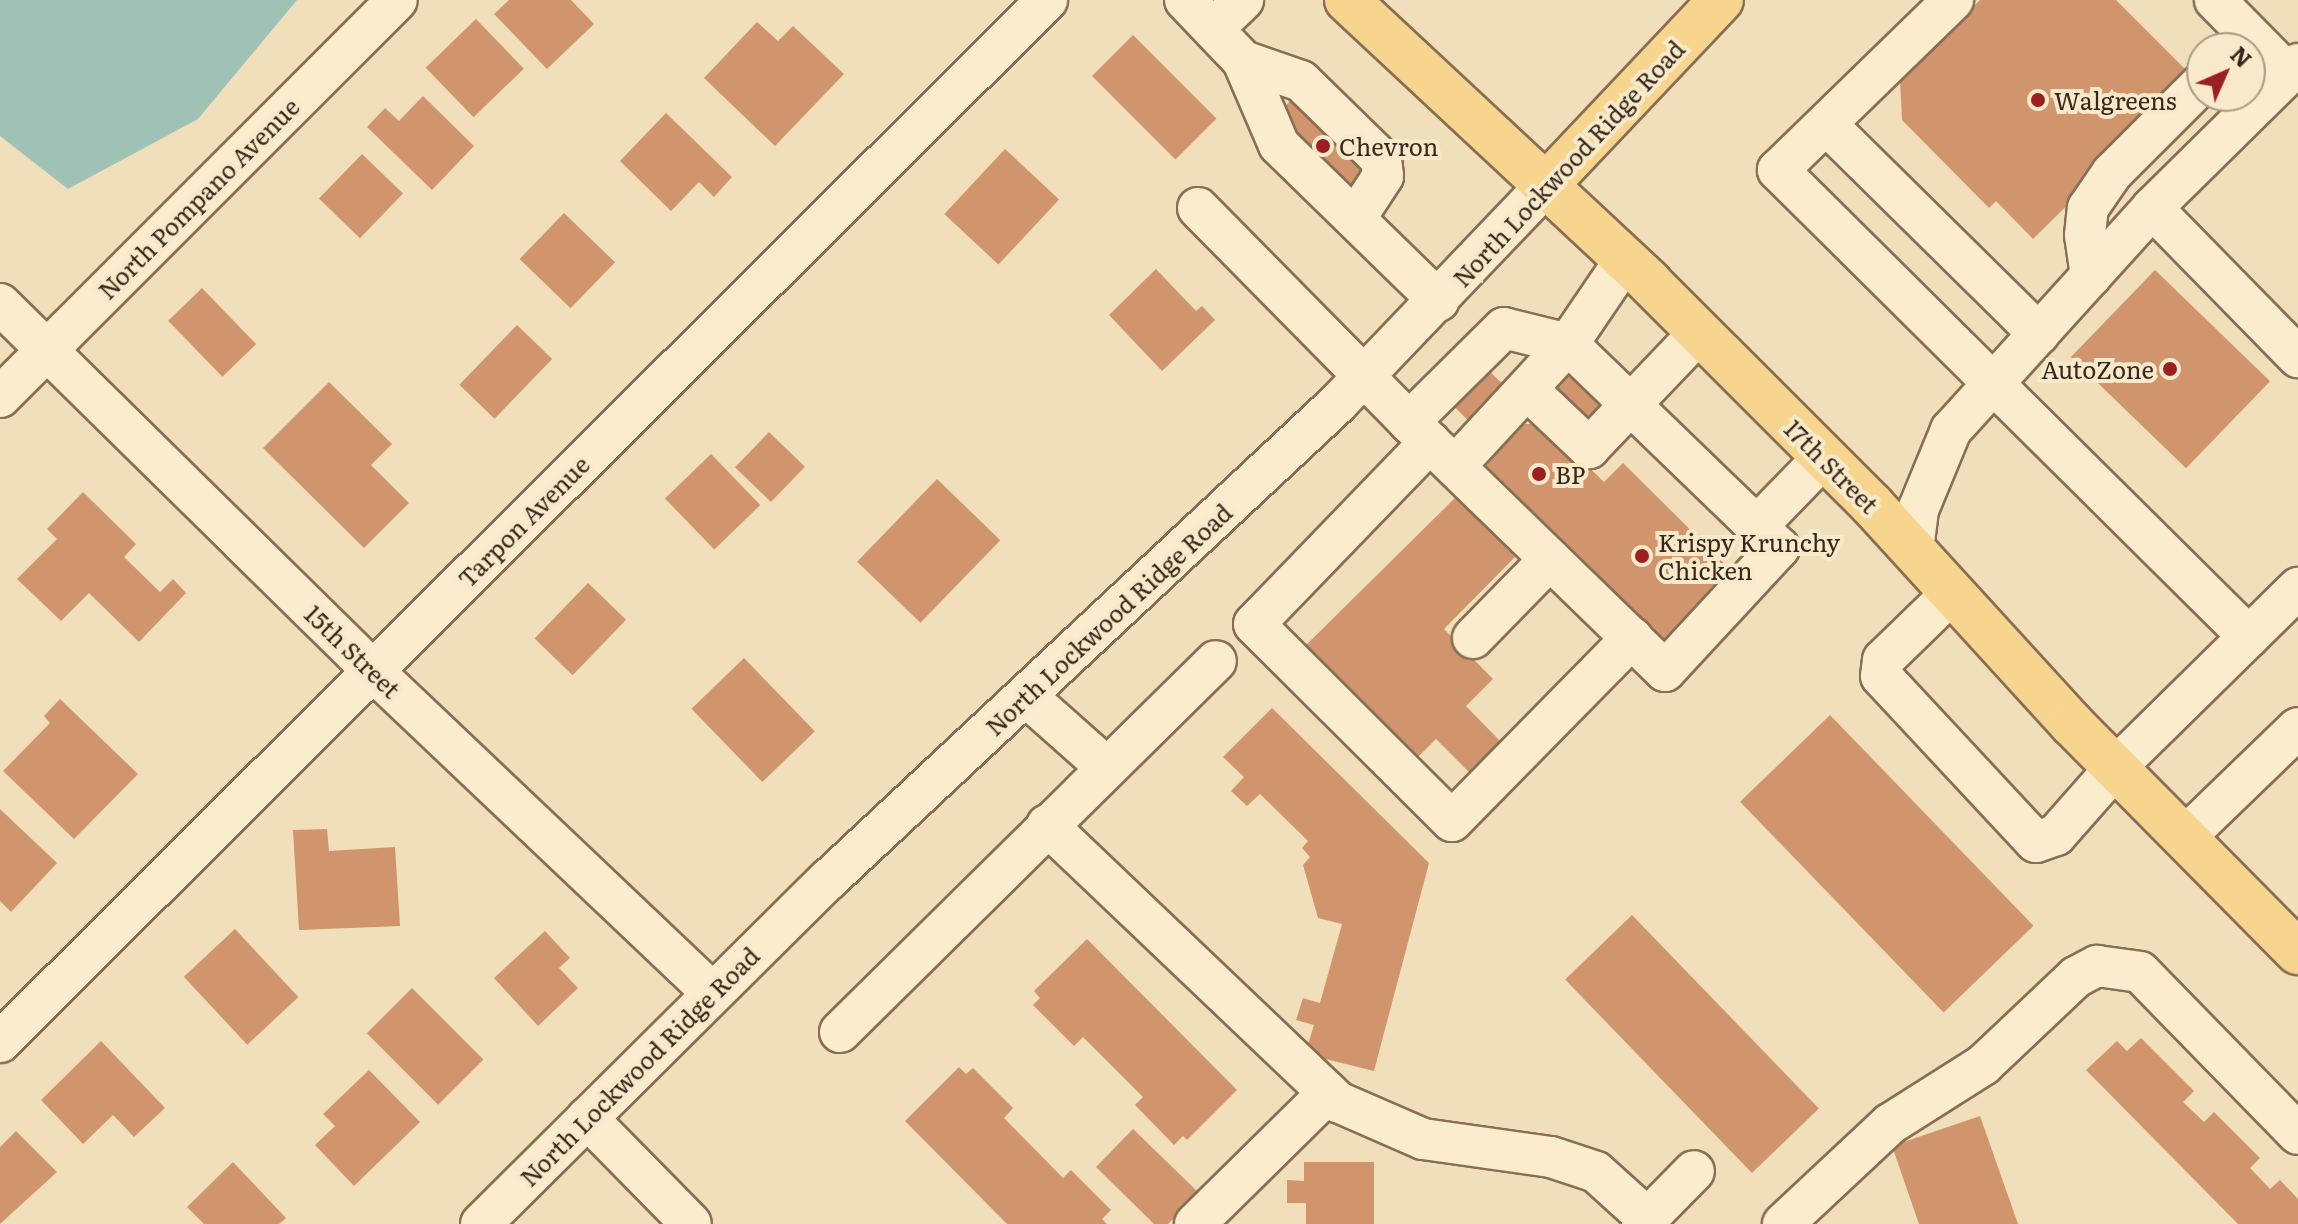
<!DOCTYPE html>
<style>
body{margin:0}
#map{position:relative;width:2298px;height:1224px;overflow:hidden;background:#f0dfba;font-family:Literata,serif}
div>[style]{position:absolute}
.water>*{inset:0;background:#9fc1b6}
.building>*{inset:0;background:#d1956d;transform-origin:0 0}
.roads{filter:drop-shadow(2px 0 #886e54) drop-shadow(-2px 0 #886e54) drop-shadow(0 2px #886e54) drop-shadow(0 -2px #886e54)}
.minor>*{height:40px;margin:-20px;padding:0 20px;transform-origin:20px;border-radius:20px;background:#fbecce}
.major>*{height:44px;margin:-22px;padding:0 22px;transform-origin:22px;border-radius:22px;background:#f8d58e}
.dots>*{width:22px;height:22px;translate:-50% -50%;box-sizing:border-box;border:4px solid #f7e9ca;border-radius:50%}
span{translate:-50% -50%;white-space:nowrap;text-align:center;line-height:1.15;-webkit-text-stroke:8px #f7e9ca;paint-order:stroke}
.poi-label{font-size:24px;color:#36271a}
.left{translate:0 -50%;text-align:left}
.right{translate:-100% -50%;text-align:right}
.street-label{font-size:24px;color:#36271a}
.north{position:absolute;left:2186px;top:32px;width:80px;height:80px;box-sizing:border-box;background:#f7e9ca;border:2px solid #aa9b84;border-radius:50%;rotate:45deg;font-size:22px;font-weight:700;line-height:32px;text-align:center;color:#36271a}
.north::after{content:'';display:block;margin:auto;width:28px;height:36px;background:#9b2023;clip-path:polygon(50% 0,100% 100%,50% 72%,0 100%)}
</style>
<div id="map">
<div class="water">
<i style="clip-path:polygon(0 0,297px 0,198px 119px,68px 189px,0 136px)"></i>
</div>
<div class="building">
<i style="clip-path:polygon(509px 0,571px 0,594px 24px,547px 69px,494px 14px)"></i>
<i style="clip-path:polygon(1980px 0,2116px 0,2195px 79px,2033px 239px,1996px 201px,1989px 208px,1902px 120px,1900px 79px)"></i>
<i style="left:476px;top:19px;width:69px;height:70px;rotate:46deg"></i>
<i style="clip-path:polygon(757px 22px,778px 41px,793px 26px,844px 74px,775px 146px,704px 78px)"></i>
<i style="left:1133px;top:35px;width:118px;height:58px;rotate:45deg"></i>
<i style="left:1299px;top:92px;width:112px;height:40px;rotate:44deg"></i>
<i style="clip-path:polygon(423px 96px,474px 146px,432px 190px,367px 127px,385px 108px,399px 121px)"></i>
<i style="clip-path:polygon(666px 113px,732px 177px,714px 197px,699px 182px,671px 211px,620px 161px)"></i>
<i style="left:1005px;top:149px;width:74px;height:89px;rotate:43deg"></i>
<i style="left:362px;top:154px;width:57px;height:62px;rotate:44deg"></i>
<i style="left:564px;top:213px;width:71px;height:64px;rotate:44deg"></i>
<i style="clip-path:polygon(1156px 269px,1196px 311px,1202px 306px,1215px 320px,1162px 371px,1109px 315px)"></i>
<i style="left:2155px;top:270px;width:160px;height:121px;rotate:44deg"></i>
<i style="left:202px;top:288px;width:78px;height:47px;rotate:46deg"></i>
<i style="left:517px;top:325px;width:49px;height:83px;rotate:44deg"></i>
<i style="left:1574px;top:363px;width:52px;height:40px;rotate:43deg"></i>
<i style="left:1483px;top:365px;width:40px;height:50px;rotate:44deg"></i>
<i style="clip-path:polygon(329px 382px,392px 444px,371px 465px,409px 503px,364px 548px,263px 448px)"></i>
<i style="clip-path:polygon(1514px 424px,1544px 424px,1604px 482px,1623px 463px,1735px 574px,1662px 648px,1474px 465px)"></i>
<i style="left:769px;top:432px;width:50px;height:49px;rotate:44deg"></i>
<i style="left:711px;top:454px;width:71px;height:64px;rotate:46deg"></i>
<i style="left:937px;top:479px;width:88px;height:115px;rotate:44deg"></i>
<i style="clip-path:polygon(83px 492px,136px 544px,124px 557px,160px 592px,173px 579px,186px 593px,139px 642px,89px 593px,61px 621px,17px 579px,57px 539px,47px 529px)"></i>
<i style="clip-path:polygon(1456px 497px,1515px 557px,1444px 629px,1493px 679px,1466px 706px,1502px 743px,1470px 773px,1436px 739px,1409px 766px,1297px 654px)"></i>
<i style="left:588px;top:583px;width:53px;height:77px;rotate:44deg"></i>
<i style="left:744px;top:658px;width:102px;height:73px;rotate:46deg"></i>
<i style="clip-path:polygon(60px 699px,138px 774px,74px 839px,3px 771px,50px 723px,44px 716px)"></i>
<i style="clip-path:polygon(1272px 708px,1429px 863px,1374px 1071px,1305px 1054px,1314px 1025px,1296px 1020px,1303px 998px,1320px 1003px,1342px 924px,1318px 918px,1303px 865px,1310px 857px,1302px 848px,1308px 841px,1260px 794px,1247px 806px,1231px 791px,1244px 777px,1223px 757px)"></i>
<i style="left:1830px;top:715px;width:293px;height:125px;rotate:46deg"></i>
<i style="clip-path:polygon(0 809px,57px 863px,11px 912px,0 901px)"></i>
<i style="clip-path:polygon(327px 829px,329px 851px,395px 847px,400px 926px,299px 930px,293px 830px)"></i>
<i style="left:1632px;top:915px;width:269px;height:93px;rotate:46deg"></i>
<i style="left:235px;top:929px;width:93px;height:70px;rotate:47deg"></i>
<i style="clip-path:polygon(545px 931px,570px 958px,559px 968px,578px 988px,538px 1026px,494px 978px)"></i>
<i style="clip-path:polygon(1087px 939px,1237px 1090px,1187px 1140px,1183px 1136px,1174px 1145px,1135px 1105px,1143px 1097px,1083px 1037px,1074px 1046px,1033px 1005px,1040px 998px,1034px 991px)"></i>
<i style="left:412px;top:988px;width:101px;height:64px;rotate:45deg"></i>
<i style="clip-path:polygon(2141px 1038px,2194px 1091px,2183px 1102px,2204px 1122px,2214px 1112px,2260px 1158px,2250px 1168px,2270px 1189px,2280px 1180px,2298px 1199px,2298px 1224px,2238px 1224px,2086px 1070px,2117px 1041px,2127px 1051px)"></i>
<i style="clip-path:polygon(101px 1041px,165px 1108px,134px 1137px,113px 1115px,83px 1144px,41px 1100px)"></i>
<i style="clip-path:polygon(959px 1067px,966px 1074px,973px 1068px,1013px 1108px,1004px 1118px,1063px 1178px,1071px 1170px,1111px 1210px,1102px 1219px,1107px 1224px,1007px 1224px,905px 1121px)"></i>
<i style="clip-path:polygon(369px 1070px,420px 1122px,354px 1186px,315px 1145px,335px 1126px,323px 1114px)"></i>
<i style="clip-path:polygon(1980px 1116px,2018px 1224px,1919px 1224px,1892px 1146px)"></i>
<i style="clip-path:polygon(1133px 1129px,1199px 1193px,1168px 1224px,1154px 1224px,1096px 1167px)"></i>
<i style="clip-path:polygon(16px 1131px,57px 1172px,0 1224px,0 1147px)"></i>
<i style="clip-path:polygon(233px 1162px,286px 1218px,279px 1224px,204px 1224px,187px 1207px)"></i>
<i style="clip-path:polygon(1304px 1162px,1374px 1162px,1374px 1224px,1306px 1224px,1306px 1203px,1287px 1203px,1287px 1180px,1304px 1181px)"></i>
</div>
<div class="roads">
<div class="minor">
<i style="left:1185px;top:0;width:84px;rotate:46.4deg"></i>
<i style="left:1243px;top:61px;width:91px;rotate:66.8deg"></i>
<i style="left:1279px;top:145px;width:223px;rotate:44.3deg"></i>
<i style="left:1953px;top:0;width:244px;rotate:135.8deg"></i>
<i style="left:1778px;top:170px;width:663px;rotate:44.76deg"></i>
<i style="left:2215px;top:0;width:104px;rotate:45.4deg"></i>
<i style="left:1213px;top:29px;width:42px;rotate:-44deg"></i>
<i style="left:1243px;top:61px;width:61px;rotate:19deg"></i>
<i style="left:1301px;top:81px;width:112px;rotate:44.3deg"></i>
<i style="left:1381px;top:159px;width:17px;rotate:83deg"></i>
<i style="left:1383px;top:176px;width:51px;rotate:123.1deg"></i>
<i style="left:1826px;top:124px;width:299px;rotate:44.6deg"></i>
<i style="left:1198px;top:208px;width:301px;rotate:45.4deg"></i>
<i style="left:1409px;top:422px;width:357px;rotate:44.2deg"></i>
<i style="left:1665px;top:671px;width:168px;rotate:-47.2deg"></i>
<i style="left:1779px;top:548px;width:293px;rotate:-136deg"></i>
<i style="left:1568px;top:344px;width:66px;rotate:-166deg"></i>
<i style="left:1504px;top:328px;width:134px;rotate:135.3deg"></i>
<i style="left:2152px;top:208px;width:209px;rotate:45.6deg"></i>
<i style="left:2091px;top:276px;width:41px;rotate:-98.3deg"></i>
<i style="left:2085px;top:235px;width:27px;rotate:-84deg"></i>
<i style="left:2088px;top:208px;width:42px;rotate:-55.6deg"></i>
<i style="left:2112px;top:173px;width:127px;rotate:-45deg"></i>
<i style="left:0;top:304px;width:522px;rotate:44.53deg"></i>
<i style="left:372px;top:670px;width:469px;rotate:43.5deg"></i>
<i style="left:1529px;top:391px;width:83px;rotate:43.5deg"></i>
<i style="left:1589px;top:448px;width:159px;rotate:-46.3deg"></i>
<i style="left:0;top:397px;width:561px;rotate:-45deg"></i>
<i style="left:1430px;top:442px;width:253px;rotate:134deg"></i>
<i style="left:1254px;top:624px;width:279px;rotate:44.9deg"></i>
<i style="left:1452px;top:821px;width:257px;rotate:-45.5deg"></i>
<i style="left:1455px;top:466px;width:166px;rotate:-47.2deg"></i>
<i style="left:1568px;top:344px;width:102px;rotate:-55.8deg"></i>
<i style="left:1757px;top:526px;width:96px;rotate:-45.8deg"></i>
<i style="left:1913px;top:550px;width:40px;rotate:-82.9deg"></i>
<i style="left:1918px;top:510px;width:87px;rotate:-67.6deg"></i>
<i style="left:1951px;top:430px;width:299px;rotate:-47.8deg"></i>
<i style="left:2152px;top:208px;width:205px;rotate:-44.6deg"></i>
<i style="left:1952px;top:593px;width:96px;rotate:135.8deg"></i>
<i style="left:1883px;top:660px;width:16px;rotate:97deg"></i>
<i style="left:1881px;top:676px;width:227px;rotate:47deg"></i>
<i style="left:2036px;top:842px;width:21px;rotate:-19deg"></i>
<i style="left:2056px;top:835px;width:89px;rotate:-48.6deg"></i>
<i style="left:2115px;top:768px;width:257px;rotate:-44.5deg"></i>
<i style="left:1473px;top:638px;width:110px;rotate:-45.7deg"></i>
<i style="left:1026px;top:696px;width:108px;rotate:41.6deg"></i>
<i style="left:1047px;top:825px;width:402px;rotate:43.6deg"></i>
<i style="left:1338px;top:1102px;width:93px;rotate:23.5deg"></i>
<i style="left:1423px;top:1139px;width:129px;rotate:8deg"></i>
<i style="left:1551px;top:1157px;width:47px;rotate:18.4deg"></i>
<i style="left:1596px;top:1172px;width:70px;rotate:42.1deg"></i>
<i style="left:2184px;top:838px;width:158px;rotate:-44deg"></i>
<i style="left:840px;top:1032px;width:528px;rotate:-44.62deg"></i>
<i style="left:0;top:1042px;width:1477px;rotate:-44.86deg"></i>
<i style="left:587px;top:1118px;width:148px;rotate:45.5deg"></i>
<i style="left:481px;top:1224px;width:490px;rotate:-44.8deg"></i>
<i style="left:829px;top:879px;width:695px;rotate:-43.08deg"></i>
<i style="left:1337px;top:404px;width:301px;rotate:-46.3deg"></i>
<i style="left:1195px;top:1224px;width:187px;rotate:-44.6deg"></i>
<i style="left:1642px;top:1224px;width:74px;rotate:-45.5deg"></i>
<i style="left:1783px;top:1224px;width:146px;rotate:-43.1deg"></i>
<i style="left:1890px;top:1124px;width:110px;rotate:-32.4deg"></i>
<i style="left:1983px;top:1065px;width:128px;rotate:-43.4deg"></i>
<i style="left:2076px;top:977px;width:24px;rotate:-28deg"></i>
<i style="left:2097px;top:966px;width:43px;rotate:7.9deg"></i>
<i style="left:2140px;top:972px;width:226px;rotate:45.7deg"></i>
</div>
<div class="major">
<i style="left:1347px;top:0;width:413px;rotate:43deg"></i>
<i style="left:1649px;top:282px;width:315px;rotate:45deg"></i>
<i style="left:1872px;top:505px;width:297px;rotate:47.6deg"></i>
<i style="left:2072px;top:724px;width:321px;rotate:45.3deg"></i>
<i style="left:1545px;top:186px;width:256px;rotate:-46.6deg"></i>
</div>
</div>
<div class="dots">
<i style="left:2038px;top:100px;background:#9b2023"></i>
<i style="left:1323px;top:146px;background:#9b2023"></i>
<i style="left:2170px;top:369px;background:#9b2023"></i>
<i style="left:1539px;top:474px;background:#9b2023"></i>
<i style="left:1642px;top:556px;background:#9b2023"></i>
</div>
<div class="poi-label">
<span class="left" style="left:2054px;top:100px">Walgreens</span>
<span class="left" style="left:1339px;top:146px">Chevron</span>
<span class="right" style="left:2154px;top:369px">AutoZone</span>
<span class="left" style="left:1555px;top:474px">BP</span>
<span class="left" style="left:1658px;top:556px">Krispy Krunchy<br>Chicken</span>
</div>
<div class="street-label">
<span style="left:1568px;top:163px;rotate:-47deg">North Lockwood Ridge Road</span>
<span style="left:198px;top:198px;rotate:-45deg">North Pompano Avenue</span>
<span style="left:1832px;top:466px;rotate:45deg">17th Street</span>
<span style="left:523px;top:521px;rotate:-45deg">Tarpon Avenue</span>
<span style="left:1108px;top:619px;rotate:-43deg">North Lockwood Ridge Road</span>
<span style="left:353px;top:651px;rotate:44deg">15th Street</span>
<span style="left:639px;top:1066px;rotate:-45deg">North Lockwood Ridge Road</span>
</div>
<div class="north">N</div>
</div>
